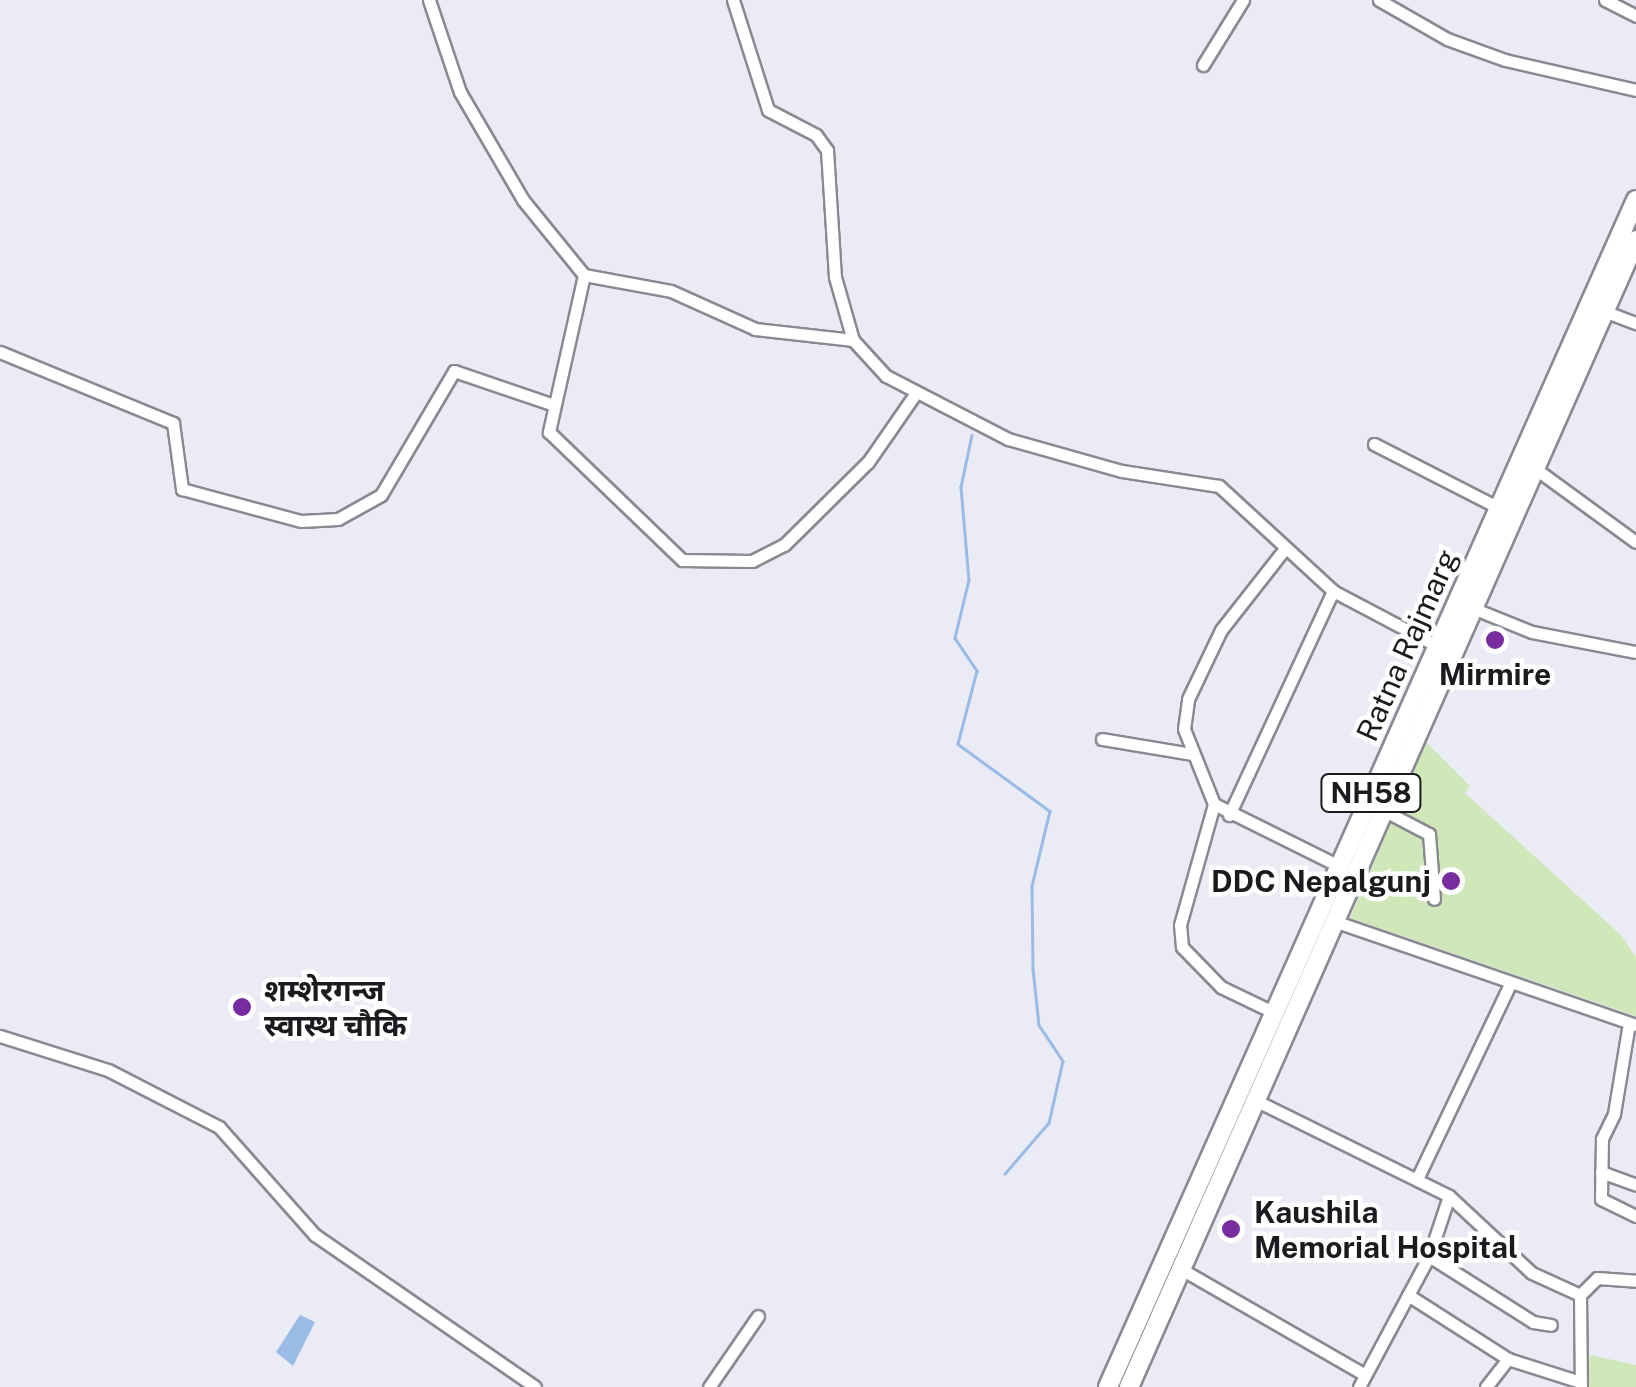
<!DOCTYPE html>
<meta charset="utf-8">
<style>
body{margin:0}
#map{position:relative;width:1636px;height:1387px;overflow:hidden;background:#ebebf5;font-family:"Public Sans","Noto Sans Devanagari",sans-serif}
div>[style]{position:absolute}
.green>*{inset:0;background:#cfe7b9}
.water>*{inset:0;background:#9abbe6}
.stream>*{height:2.5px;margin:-1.25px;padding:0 1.25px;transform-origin:1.25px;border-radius:1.25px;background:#9abbe6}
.roads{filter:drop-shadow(2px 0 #898992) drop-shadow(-2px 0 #898992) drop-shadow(0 2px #898992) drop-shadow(0 -2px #898992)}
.minor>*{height:11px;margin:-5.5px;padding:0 5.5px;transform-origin:5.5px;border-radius:5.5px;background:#fff}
.highway>*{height:18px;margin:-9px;padding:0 9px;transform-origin:9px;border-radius:9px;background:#fff}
.dots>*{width:28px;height:28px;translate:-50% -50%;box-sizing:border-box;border:5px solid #fff;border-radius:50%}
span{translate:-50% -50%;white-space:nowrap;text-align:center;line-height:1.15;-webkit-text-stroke:9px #fff;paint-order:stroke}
.shield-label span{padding:2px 8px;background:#fff;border:2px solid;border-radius:8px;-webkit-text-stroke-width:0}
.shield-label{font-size:28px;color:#1b1a1e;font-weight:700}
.street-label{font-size:30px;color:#1b1a1e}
.poi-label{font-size:30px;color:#1b1a1e;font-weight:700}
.right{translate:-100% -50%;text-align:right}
.left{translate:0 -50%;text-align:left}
</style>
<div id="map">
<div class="green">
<i style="clip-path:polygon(1426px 742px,1470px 786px,1465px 793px,1622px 936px,1636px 958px,1636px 1016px,1350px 918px)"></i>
<i style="clip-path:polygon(1590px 1355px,1636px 1365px,1636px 1387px,1584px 1387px)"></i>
</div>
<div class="water">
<i style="clip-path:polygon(300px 1315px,315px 1322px,293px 1366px,276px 1352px)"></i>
</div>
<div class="stream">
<i style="left:972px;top:435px;width:53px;rotate:101.9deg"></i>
<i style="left:961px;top:487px;width:93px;rotate:85.1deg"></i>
<i style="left:969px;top:580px;width:60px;rotate:103.6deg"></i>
<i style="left:955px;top:638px;width:40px;rotate:56deg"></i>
<i style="left:977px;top:671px;width:75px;rotate:104.6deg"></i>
<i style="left:958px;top:744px;width:114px;rotate:36.1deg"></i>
<i style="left:1050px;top:811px;width:77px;rotate:103.5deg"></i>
<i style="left:1032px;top:886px;width:83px;rotate:89.3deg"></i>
<i style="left:1033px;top:969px;width:56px;rotate:83.9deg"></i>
<i style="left:1039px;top:1025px;width:43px;rotate:56.3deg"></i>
<i style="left:1063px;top:1061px;width:64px;rotate:102.7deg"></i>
<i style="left:1049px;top:1123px;width:67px;rotate:130.8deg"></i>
</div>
<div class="roads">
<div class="minor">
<i style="left:429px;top:0;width:97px;rotate:71.4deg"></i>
<i style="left:460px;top:92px;width:125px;rotate:59.7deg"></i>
<i style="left:523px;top:200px;width:97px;rotate:50.9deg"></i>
<i style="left:584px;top:275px;width:88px;rotate:10.4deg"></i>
<i style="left:671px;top:291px;width:92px;rotate:24.3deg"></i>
<i style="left:755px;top:329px;width:99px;rotate:6.4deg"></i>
<i style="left:733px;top:0;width:115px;rotate:72.3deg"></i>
<i style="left:768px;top:110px;width:54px;rotate:27.5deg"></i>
<i style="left:816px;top:135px;width:19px;rotate:54deg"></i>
<i style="left:827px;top:150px;width:127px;rotate:86.4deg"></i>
<i style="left:835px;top:277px;width:66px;rotate:74.1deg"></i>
<i style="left:853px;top:340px;width:49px;rotate:47.5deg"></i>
<i style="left:886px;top:376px;width:137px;rotate:27.3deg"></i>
<i style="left:1008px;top:439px;width:118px;rotate:15.7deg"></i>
<i style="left:1122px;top:471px;width:98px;rotate:8.8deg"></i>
<i style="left:1219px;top:486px;width:155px;rotate:42.6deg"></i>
<i style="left:1333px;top:591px;width:124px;rotate:27.8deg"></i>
<i style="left:1379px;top:0;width:78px;rotate:29.8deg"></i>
<i style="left:1447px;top:39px;width:62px;rotate:19.9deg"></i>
<i style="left:1505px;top:60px;width:134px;rotate:12.9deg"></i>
<i style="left:1605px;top:0;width:35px;rotate:27deg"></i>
<i style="left:1203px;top:65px;width:76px;rotate:-58.4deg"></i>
<i style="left:584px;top:275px;width:161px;rotate:102.6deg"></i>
<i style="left:549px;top:432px;width:185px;rotate:43.9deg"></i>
<i style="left:682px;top:560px;width:70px;rotate:0.8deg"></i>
<i style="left:752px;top:561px;width:36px;rotate:-27deg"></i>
<i style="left:784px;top:545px;width:118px;rotate:-44.7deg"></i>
<i style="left:868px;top:462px;width:79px;rotate:-55.3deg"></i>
<i style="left:1604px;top:311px;width:34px;rotate:21deg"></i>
<i style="left:0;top:352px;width:187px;rotate:22.3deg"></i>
<i style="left:173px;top:423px;width:67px;rotate:82.2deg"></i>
<i style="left:182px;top:489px;width:123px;rotate:15.1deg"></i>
<i style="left:301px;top:521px;width:37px;rotate:-3deg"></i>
<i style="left:338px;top:519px;width:49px;rotate:-29.2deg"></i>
<i style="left:381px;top:495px;width:144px;rotate:-59.5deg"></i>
<i style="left:454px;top:371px;width:106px;rotate:18.8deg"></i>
<i style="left:1374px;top:444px;width:138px;rotate:27.1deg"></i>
<i style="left:1533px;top:467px;width:127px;rotate:36.1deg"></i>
<i style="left:1470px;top:607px;width:67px;rotate:22deg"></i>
<i style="left:1532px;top:632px;width:106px;rotate:10.9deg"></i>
<i style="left:1102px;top:739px;width:91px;rotate:9.5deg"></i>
<i style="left:1214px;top:804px;width:140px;rotate:26.4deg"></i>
<i style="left:1383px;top:810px;width:52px;rotate:27.6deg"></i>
<i style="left:1429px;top:834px;width:65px;rotate:85.6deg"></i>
<i style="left:1229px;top:815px;width:247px;rotate:-65.1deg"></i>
<i style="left:1334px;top:921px;width:319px;rotate:19deg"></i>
<i style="left:1275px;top:1013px;width:60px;rotate:-154.3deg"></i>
<i style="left:1221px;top:987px;width:56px;rotate:-134.3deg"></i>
<i style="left:1182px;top:947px;width:22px;rotate:-95deg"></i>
<i style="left:1180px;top:925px;width:126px;rotate:-74.3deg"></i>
<i style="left:1214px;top:804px;width:81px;rotate:-111.8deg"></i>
<i style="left:1184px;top:729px;width:30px;rotate:-82deg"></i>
<i style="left:1188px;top:699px;width:76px;rotate:-64.4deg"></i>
<i style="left:1221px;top:630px;width:100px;rotate:-51.9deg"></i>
<i style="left:1629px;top:1023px;width:92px;rotate:99.4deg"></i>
<i style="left:1614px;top:1114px;width:28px;rotate:116deg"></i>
<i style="left:1602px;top:1139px;width:60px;rotate:91deg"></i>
<i style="left:1601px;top:1199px;width:39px;rotate:26deg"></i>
<i style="left:0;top:1036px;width:113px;rotate:17.5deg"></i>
<i style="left:108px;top:1070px;width:125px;rotate:27.2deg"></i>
<i style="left:219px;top:1127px;width:144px;rotate:48.4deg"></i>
<i style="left:315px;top:1235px;width:267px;rotate:34.6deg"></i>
<i style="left:1255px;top:1100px;width:216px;rotate:26.3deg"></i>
<i style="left:1601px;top:1172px;width:37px;rotate:20deg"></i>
<i style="left:1417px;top:1179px;width:218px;rotate:-64.5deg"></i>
<i style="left:1429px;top:1256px;width:123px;rotate:32.4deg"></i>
<i style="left:1533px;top:1322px;width:18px;rotate:9deg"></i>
<i style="left:1181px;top:1269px;width:212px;rotate:29.9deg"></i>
<i style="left:1408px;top:1295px;width:119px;rotate:32.6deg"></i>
<i style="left:1508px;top:1359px;width:76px;rotate:17.7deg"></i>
<i style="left:1580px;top:1295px;width:24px;rotate:-45deg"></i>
<i style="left:1597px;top:1278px;width:39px;rotate:4deg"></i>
<i style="left:709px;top:1387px;width:86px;rotate:-55.4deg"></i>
<i style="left:1359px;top:1387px;width:149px;rotate:-61.9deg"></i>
<i style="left:1429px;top:1256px;width:63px;rotate:-71.6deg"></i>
<i style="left:1449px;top:1196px;width:113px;rotate:42.9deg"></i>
<i style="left:1532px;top:1273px;width:53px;rotate:24.6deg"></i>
<i style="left:1580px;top:1295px;width:92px;rotate:89.4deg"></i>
<i style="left:1486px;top:1387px;width:36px;rotate:-52deg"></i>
</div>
<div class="highway">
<i style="left:1108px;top:1387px;width:1299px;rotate:-66.02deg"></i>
<i style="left:1129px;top:1387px;width:1254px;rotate:-66.15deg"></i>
</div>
</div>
<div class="dots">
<i style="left:1495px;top:640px;background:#772d9f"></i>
<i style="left:1451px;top:881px;background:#772d9f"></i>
<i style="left:242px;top:1007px;background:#772d9f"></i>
<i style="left:1231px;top:1229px;background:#772d9f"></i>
</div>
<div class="shield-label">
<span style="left:1371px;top:793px">NH58</span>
</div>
<div class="street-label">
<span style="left:1407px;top:645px;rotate:-66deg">Ratna Rajmarg</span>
</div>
<div class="poi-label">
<span style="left:1495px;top:674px">Mirmire</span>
<span class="right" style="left:1431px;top:881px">DDC Nepalgunj</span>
<span class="left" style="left:264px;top:1007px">शम्शेरगन्ज<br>स्वास्थ चौकि</span>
<span class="left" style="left:1254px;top:1229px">Kaushila<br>Memorial Hospital</span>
</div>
</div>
